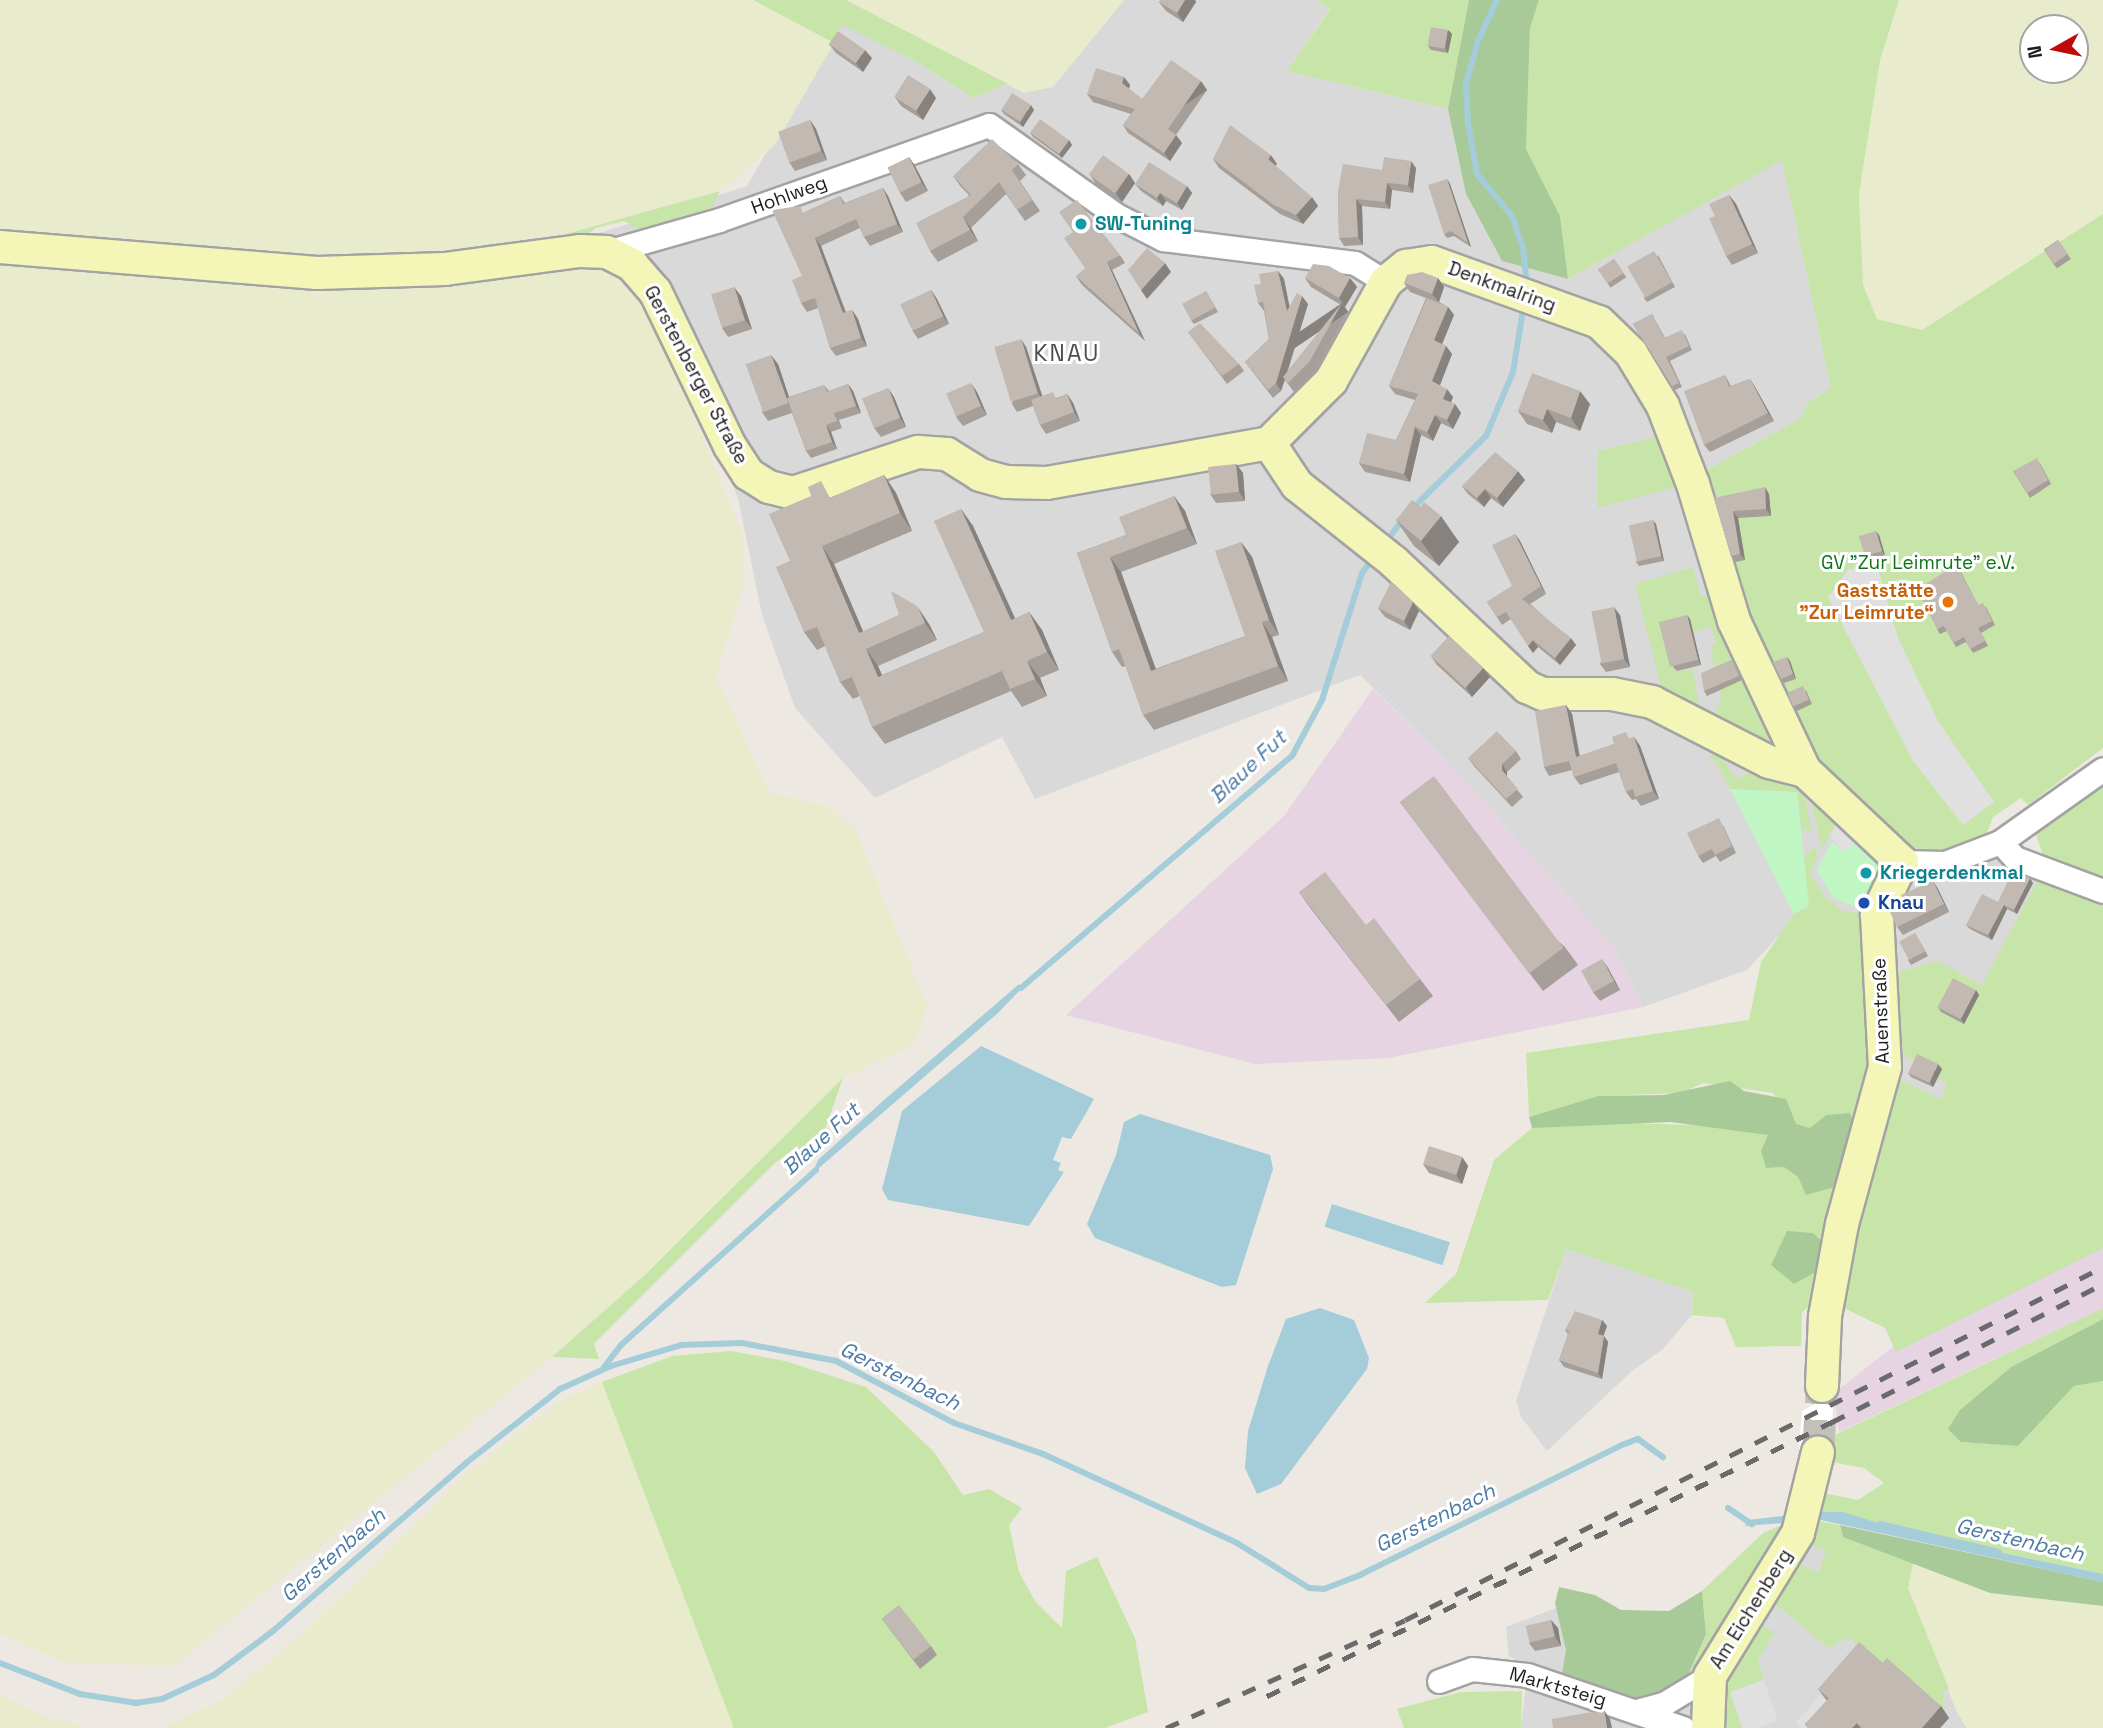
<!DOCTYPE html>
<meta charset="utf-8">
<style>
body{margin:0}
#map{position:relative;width:2103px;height:1728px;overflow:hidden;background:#ede9e2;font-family:"Space Grotesk",sans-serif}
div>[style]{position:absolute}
.residential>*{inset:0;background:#dad9d9}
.industrial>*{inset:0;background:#e6d4e2}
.farmland>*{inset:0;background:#e9ebcd}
.grass>*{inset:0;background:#c7e5a9}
.forest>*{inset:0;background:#a7ca98}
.park>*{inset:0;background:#c0f6c4}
.parking>*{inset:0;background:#e0e0e0;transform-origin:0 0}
.water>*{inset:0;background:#a4cdd9;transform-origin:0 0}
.pier>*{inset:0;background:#fff}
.stream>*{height:6px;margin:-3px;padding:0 3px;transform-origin:3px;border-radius:3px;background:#a4cdd9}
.secondary-tunnel>*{height:32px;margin-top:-16px;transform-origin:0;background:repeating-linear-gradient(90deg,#c3c0ba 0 32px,transparent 0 48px)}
.roads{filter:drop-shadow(2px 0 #a3a3a3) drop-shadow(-2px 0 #a3a3a3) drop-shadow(0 2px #a3a3a3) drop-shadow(0 -2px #a3a3a3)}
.street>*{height:23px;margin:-11.5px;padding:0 11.5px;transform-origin:11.5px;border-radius:11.5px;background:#fff}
.secondary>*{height:32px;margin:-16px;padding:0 16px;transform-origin:16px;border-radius:16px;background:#f3f6b7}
.rail>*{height:5px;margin-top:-2.5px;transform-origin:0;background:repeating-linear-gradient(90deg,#6a6a6a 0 14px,transparent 0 28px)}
.wall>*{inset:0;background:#a69f99;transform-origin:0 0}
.shaded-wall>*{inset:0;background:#87827d;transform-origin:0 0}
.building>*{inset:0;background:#c1b9b2;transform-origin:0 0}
.dots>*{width:19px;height:19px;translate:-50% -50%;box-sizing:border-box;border:4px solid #fff;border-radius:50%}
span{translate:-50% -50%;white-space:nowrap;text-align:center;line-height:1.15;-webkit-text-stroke:6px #fff;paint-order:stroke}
.street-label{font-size:19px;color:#1c1c1c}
.culture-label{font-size:19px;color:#0d838f;font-weight:700}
.left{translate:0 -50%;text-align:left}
.park-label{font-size:19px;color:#107318}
.food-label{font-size:19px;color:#c56008;font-weight:700}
.right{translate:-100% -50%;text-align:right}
.transit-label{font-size:19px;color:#164399;font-weight:700}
.water-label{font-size:21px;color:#4e7aa6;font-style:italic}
.quarter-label{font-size:23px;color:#4f4f4f;letter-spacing:2px}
.north{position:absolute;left:2019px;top:14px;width:70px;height:70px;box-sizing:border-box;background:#fff;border:2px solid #a4a4a4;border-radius:50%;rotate:261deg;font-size:19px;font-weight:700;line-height:28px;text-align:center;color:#1c1c1c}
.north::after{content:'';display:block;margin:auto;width:24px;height:32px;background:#be0a0a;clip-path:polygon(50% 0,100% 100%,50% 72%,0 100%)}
</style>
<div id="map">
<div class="residential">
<i style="clip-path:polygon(1124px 0,1316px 0,1330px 8px,1287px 71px,1448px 109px,1466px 194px,1502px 261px,1568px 279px,1782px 159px,1831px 388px,1807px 403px,1801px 418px,1701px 473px,1906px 772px,2041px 880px,1942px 1103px,1899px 1083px,1792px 922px,1747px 970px,1643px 1007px,1616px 951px,1460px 775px,1360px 675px,1035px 799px,1002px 737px,875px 798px,795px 708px,762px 615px,738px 498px,709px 427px,624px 278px,584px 238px,747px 186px,841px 23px,915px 61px,973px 98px,1008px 84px,1024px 93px,1053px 86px)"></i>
<i style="clip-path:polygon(1566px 1249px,1693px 1292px,1692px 1315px,1663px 1349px,1632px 1371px,1547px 1451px,1521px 1417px,1516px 1401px)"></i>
<i style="clip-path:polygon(1822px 1530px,1909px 1575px,1908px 1588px,1957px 1712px,1967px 1728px,1521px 1728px,1528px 1667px,1509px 1656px,1506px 1627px,1577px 1600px,1648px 1684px,1730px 1662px,1801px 1543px)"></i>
</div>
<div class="industrial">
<i style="clip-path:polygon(1373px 689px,1460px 775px,1616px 951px,1643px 1007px,1388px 1058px,1255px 1064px,1066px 1015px,1284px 816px)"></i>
<i style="clip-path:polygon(2103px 1243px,2103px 1308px,1839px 1432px,1834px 1393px,1899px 1342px)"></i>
</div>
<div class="farmland">
<i style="clip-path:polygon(0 0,753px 0,834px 43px,775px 145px,720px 191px,541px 241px,461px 256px,274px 256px,0 234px)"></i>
<i style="clip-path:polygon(846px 0,1124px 0,1053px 87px,1024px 93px)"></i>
<i style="clip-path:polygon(evenodd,1899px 0,2103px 0,2103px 214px,1922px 330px,1877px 319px,1863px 285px,1859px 194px,1880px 60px,1899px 0,2033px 28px,2075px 28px,2075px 70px,2033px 70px,2033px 28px)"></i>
<i style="clip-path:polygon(0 260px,603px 264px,646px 297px,742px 534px,744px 583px,716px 677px,769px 792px,827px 806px,855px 828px,927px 1006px,914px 1044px,843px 1078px,646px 1274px,552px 1357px,174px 1666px,62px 1662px,0 1633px)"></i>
<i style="clip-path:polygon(602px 1382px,734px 1728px,163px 1728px,223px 1699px,307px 1629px,470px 1471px,558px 1402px)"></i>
<i style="clip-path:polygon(1913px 1563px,1990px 1593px,2103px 1606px,2103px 1728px,1967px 1728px,1957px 1712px,1908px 1588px)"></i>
<i style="clip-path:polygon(0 1695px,42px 1715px,89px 1728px,0 1728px)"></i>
</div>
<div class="grass">
<i style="clip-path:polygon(753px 0,846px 0,1008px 84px,973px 98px,915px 61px,841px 24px,834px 43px)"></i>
<i style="clip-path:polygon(1316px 0,1469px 0,1448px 109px,1287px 71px,1330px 9px)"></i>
<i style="clip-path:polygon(1539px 0,1899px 0,1880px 60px,1859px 194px,1863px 285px,1877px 319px,1922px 330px,2103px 214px,2103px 748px,2028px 805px,2021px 798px,1993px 817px,1986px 836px,1945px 851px,1913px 848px,1902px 843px,1826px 770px,1765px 671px,1701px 473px,1801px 418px,1807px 403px,1831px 388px,1782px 160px,1568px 279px,1560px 216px,1526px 149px,1530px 28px)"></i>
<i style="clip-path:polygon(720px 191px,705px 219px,646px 233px,624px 221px,596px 228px,580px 240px,541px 241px)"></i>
<i style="clip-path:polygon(1665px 435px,1684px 485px,1597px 508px,1598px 451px)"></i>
<i style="clip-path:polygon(1693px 567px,1701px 596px,1715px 592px,1779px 732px,1758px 745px,1713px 716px,1721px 701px,1710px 646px,1716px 644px,1711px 626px,1693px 633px,1662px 626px,1676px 671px,1693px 669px,1699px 707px,1661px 687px,1635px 584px)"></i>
<i style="clip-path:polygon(1718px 752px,1736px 779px,1761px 767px,1803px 786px,1812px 831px,1802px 830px,1797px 792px,1730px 789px,1715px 760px,1707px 757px)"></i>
<i style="clip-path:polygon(2103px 778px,2103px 882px,2045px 862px,2035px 831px)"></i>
<i style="clip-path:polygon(1809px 791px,1838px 820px,1822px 850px)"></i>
<i style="clip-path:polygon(1815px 846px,1818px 857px,1810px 873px,1825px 897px,1843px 911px,1859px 913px,1876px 1047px,1857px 1130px,1826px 1115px,1810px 1128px,1795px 1124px,1773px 1093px,1703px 1083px,1682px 1093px,1598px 1096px,1529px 1117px,1526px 1053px,1749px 1020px,1761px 962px,1794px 914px,1809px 906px,1802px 859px)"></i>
<i style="clip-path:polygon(2039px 878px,2103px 900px,2103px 1248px,1896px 1352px,1885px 1328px,1838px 1305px,1892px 1076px,1941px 1099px,1944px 1094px,1946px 1082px,1937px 1078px,1941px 1069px,1904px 1056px,1905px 1050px,1896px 1046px,1895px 973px,1938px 961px,1982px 985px)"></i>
<i style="clip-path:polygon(843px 1078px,815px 1158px,796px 1147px,774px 1164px,594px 1344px,599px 1359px,552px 1357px,646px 1274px)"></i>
<i style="clip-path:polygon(1592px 1122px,1725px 1126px,1768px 1135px,1766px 1168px,1784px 1167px,1798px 1177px,1839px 1186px,1818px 1300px,1802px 1312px,1801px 1346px,1736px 1347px,1724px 1318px,1692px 1315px,1693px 1292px,1566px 1249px,1548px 1300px,1425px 1303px,1456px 1274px,1494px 1160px,1532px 1128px)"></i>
<i style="clip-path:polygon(2103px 1308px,2103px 1319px,2011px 1367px,1960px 1410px,1962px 1442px,2018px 1446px,2074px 1386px,2103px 1381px,2103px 1574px,1914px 1534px,1843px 1512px,1817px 1512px,1823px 1493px,1858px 1500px,1884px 1483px,1864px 1468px,1831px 1462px,1826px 1454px,1826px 1439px)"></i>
<i style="clip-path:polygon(731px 1351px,785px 1361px,866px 1387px,934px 1452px,963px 1495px,989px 1489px,1022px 1508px,1009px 1525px,1019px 1572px,1035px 1601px,1062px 1628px,1066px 1571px,1097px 1557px,1135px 1638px,1148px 1712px,1105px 1728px,734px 1728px,602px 1382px,672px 1356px)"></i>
<i style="clip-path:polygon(1814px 1520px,1840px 1525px,1843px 1537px,1913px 1563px,1908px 1588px,1949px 1689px,1943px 1691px,1945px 1714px,1848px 1637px,1829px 1648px,1774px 1603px,1795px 1562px,1819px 1573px,1826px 1551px,1812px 1546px)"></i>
<i style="clip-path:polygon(1789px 1522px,1702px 1668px,1689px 1673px,1706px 1634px,1702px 1591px,1763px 1533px)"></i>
<i style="clip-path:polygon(1761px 1624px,1775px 1633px,1758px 1659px,1764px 1680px,1730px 1692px,1742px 1728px,1722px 1728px,1716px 1700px,1749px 1629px)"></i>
<i style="clip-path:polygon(1522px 1691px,1521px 1728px,1404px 1728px,1397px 1709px,1461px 1692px)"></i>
</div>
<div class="forest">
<i style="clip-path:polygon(1469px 0,1539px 0,1530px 28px,1526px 149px,1560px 216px,1568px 279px,1502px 261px,1466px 194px,1448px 109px)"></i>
<i style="clip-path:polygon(1730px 1081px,1744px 1091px,1786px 1099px,1796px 1124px,1810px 1128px,1826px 1115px,1850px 1113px,1857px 1130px,1839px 1186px,1806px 1195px,1798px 1177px,1784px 1167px,1766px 1168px,1761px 1151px,1768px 1135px,1671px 1122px,1532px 1128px,1529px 1117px,1598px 1096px,1664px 1095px)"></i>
<i style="clip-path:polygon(1787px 1231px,1813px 1233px,1827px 1246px,1823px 1268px,1794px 1284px,1771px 1265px)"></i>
<i style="clip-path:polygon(2103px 1319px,2103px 1381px,2074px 1386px,2018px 1446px,1961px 1442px,1948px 1429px,1960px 1410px,2011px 1367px)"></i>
<i style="clip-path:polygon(1840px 1525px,2103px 1582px,2103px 1606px,1990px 1593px,1843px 1537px)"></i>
<i style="clip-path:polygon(1559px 1587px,1595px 1595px,1621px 1610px,1669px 1611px,1702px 1591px,1706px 1634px,1689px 1673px,1670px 1689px,1639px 1701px,1561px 1680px,1566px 1650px,1555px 1603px)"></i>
</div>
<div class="park">
<i style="clip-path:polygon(1730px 789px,1797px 792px,1809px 906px,1794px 914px)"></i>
<i style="clip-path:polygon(1859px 839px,1879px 859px,1880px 875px,1872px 898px,1864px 895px,1859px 908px,1833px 898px,1817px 870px,1832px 842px,1844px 851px)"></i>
</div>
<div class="parking">
<i style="clip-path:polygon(1876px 562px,1898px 638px,1938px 721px,1994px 802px,1963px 825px,1913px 761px,1828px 597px,1848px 570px)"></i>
<i style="clip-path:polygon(1838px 820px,1859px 839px,1844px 852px,1830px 835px)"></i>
<i style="left:1764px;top:1680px;width:43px;height:36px;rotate:71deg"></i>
<i style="clip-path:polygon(1820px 1695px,1837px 1710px,1820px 1728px,1801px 1728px,1796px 1723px)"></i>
</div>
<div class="water">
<i style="clip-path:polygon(1026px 984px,998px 1013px,812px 1174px,818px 1160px,884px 1100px,1018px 985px)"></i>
<i style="clip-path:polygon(981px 1046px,1094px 1099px,1071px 1139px,1062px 1137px,1053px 1160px,1061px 1163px,1058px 1170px,1064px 1172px,1029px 1226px,888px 1200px,882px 1189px,902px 1111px)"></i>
<i style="clip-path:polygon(1140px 1114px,1270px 1155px,1273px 1169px,1236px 1285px,1222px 1287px,1095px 1238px,1087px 1224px,1116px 1155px,1124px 1122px)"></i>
<i style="left:1332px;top:1204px;width:124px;height:24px;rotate:18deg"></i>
<i style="clip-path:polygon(1320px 1308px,1354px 1320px,1369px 1358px,1367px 1369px,1281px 1484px,1257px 1494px,1245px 1468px,1248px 1431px,1268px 1366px,1286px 1319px)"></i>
<i style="clip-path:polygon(1817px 1512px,1843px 1512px,1914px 1534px,2103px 1574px,2103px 1582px,1821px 1520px,1745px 1526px,1748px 1520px)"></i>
</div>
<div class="pier">
<i style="clip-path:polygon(1834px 1393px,1831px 1437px,1799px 1451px,1802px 1411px)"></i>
</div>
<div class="stream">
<i style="left:1497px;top:0;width:45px;rotate:114.9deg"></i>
<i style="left:1478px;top:41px;width:45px;rotate:105.6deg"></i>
<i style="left:1466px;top:84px;width:39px;rotate:87deg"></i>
<i style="left:1468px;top:123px;width:52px;rotate:80deg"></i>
<i style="left:1477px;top:174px;width:55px;rotate:50.2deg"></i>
<i style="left:1512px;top:216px;width:34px;rotate:71deg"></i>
<i style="left:1523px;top:248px;width:38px;rotate:84deg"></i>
<i style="left:1413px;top:508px;width:103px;rotate:-44.6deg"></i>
<i style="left:1486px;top:436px;width:69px;rotate:-67.1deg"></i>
<i style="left:1513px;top:372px;width:70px;rotate:-80.9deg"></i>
<i style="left:1385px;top:543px;width:31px;rotate:-53deg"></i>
<i style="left:1021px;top:988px;width:357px;rotate:-40.6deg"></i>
<i style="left:1292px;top:756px;width:64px;rotate:-61.8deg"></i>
<i style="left:1322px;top:700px;width:133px;rotate:-72.5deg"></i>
<i style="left:1362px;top:573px;width:20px;rotate:-53deg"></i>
<i style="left:604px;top:1367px;width:28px;rotate:-52deg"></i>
<i style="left:621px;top:1345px;width:262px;rotate:-41.9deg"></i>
<i style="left:1728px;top:1508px;width:29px;rotate:34deg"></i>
<i style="left:1880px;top:1524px;width:122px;rotate:13.2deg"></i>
<i style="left:0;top:1663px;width:86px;rotate:21.2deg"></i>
<i style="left:80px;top:1694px;width:57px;rotate:9.1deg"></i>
<i style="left:136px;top:1703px;width:26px;rotate:-9deg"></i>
<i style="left:162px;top:1699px;width:57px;rotate:-24.8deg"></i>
<i style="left:214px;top:1675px;width:74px;rotate:-36.7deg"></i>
<i style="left:273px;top:1631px;width:256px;rotate:-41deg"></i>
<i style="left:466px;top:1463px;width:120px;rotate:-38.2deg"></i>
<i style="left:560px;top:1389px;width:56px;rotate:-24.3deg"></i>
<i style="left:611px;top:1366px;width:73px;rotate:-16.7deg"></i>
<i style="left:681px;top:1345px;width:61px;rotate:-1.9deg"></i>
<i style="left:742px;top:1343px;width:96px;rotate:10.8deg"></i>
<i style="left:836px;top:1361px;width:133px;rotate:27.7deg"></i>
<i style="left:954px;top:1423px;width:94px;rotate:19.2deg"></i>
<i style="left:1043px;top:1454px;width:213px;rotate:24.6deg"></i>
<i style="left:1237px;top:1543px;width:85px;rotate:32deg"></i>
<i style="left:1309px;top:1588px;width:15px;rotate:4deg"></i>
<i style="left:1324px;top:1589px;width:39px;rotate:-21deg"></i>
<i style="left:1360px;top:1575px;width:292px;rotate:-26.4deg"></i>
<i style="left:1622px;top:1445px;width:17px;rotate:-21deg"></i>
<i style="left:1638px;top:1439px;width:31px;rotate:36deg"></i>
</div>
<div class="secondary-tunnel">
<i style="left:1818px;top:1452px;width:66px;rotate:-86.5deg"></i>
</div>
<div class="roads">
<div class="street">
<i style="left:607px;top:252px;width:116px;rotate:-15.9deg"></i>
<i style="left:719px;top:220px;width:286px;rotate:-19.4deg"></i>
<i style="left:989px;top:125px;width:156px;rotate:35.3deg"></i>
<i style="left:1116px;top:215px;width:53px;rotate:27.1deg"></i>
<i style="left:1163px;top:239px;width:193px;rotate:7.1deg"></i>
<i style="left:1355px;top:263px;width:36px;rotate:32deg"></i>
<i style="left:2000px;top:842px;width:22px;rotate:47deg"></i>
<i style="left:2015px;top:858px;width:94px;rotate:20.6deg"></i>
<i style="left:1902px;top:862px;width:43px;rotate:1.3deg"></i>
<i style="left:1945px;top:863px;width:59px;rotate:-20.9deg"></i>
<i style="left:2000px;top:842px;width:126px;rotate:-35.3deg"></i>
<i style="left:1439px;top:1681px;width:35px;rotate:-20deg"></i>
<i style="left:1472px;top:1669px;width:55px;rotate:6.2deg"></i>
<i style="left:1527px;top:1675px;width:165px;rotate:18.8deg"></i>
<i style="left:1636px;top:1711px;width:30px;rotate:-15deg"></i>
<i style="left:1665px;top:1703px;width:52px;rotate:-31deg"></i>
</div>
<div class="secondary">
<i style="left:0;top:247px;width:318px;rotate:4.7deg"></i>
<i style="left:317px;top:273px;width:128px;rotate:-1.8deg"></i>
<i style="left:445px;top:269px;width:136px;rotate:-7.6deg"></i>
<i style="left:580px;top:251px;width:27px;rotate:2deg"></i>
<i style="left:607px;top:252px;width:28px;rotate:27deg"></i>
<i style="left:632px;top:265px;width:35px;rotate:49deg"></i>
<i style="left:655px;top:291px;width:172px;rotate:64.2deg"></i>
<i style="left:730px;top:446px;width:33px;rotate:57deg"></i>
<i style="left:748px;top:474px;width:25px;rotate:32deg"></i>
<i style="left:769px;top:487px;width:25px;rotate:14deg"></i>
<i style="left:793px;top:493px;width:132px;rotate:-18.2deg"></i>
<i style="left:918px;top:452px;width:29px;rotate:4deg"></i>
<i style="left:947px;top:454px;width:39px;rotate:32deg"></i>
<i style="left:980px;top:475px;width:27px;rotate:15deg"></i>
<i style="left:1006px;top:482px;width:41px;rotate:1.4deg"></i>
<i style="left:1047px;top:483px;width:226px;rotate:-10.2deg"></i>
<i style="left:1269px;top:443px;width:88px;rotate:-45deg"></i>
<i style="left:1331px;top:381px;width:113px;rotate:-60.9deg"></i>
<i style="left:1386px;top:282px;width:26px;rotate:-39deg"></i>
<i style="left:1406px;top:266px;width:26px;rotate:-9deg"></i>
<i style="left:1432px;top:262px;width:177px;rotate:19.8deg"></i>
<i style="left:1599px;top:322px;width:45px;rotate:44.1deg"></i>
<i style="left:1631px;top:353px;width:62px;rotate:58.9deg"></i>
<i style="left:1663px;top:406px;width:84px;rotate:69deg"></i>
<i style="left:1693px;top:484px;width:143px;rotate:73.3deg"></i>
<i style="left:1734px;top:621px;width:166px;rotate:64.7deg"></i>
<i style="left:1805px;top:771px;width:133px;rotate:43.2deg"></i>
<i style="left:1902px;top:862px;width:59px;rotate:115.3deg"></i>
<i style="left:1877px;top:915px;width:152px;rotate:87deg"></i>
<i style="left:1885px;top:1067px;width:163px;rotate:105.3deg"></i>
<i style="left:1842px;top:1224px;width:95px;rotate:100.4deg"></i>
<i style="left:1825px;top:1317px;width:69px;rotate:92.5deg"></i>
<i style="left:1269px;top:443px;width:50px;rotate:56.3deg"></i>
<i style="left:1297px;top:485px;width:124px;rotate:38.4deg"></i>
<i style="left:1394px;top:562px;width:183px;rotate:43.2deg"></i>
<i style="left:1527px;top:687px;width:17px;rotate:24deg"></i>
<i style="left:1543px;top:694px;width:69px"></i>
<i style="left:1612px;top:694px;width:41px;rotate:11.3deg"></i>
<i style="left:1652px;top:702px;width:131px;rotate:27.1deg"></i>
<i style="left:1769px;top:762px;width:37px;rotate:14deg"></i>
<i style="left:1708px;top:1728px;width:52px;rotate:-87.8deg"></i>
<i style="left:1710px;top:1676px;width:168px;rotate:-58.4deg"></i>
<i style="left:1798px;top:1533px;width:83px;rotate:-76.1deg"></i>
</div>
</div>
<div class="rail">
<i style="left:1267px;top:1696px;width:628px;rotate:-25.87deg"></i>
<i style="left:1832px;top:1422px;width:304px;rotate:-27deg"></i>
<i style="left:1166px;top:1728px;width:262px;rotate:-24.3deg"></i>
<i style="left:1405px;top:1620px;width:782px;rotate:-26.83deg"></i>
</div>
<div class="wall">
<i style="clip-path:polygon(1161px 0,1195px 0,1196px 2px,1183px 22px,1166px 11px,1159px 2px)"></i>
<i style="clip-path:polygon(1448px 30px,1452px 34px,1448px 53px,1431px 50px,1428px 46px)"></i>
<i style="clip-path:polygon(829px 44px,872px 58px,863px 72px,836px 53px)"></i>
<i style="clip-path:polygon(1124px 77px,1130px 85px,1129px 89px,1142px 99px,1207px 90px,1176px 135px,1182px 143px,1170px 161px,1128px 133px,1123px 125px,1131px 114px,1093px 102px,1087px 94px)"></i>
<i style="clip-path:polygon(895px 97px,936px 98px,923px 120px,901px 106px)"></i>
<i style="clip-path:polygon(1001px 110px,1034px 110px,1023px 127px,1004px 114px)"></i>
<i style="clip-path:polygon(810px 120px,816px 129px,827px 160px,795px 171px,789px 162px)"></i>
<i style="clip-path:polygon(1030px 133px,1069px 140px,1072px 145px,1062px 158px,1033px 137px)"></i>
<i style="clip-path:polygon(909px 157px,915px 166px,928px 191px,906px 202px,900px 193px)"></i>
<i style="clip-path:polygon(1213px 159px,1277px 164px,1275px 166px,1318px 206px,1303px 224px,1280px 214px,1219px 168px)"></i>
<i style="clip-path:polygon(1018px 164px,1026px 175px,1020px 181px,1040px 211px,1025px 221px,1006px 194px,971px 228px,978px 241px,938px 262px,930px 251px,969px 195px,961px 187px,953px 176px)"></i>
<i style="clip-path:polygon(1416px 168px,1413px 193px,1392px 190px,1390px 209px,1362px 206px,1363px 245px,1344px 246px,1339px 238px,1338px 191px,1382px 170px)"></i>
<i style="clip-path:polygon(1129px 174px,1135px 183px,1122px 202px,1096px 184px,1090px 175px)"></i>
<i style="clip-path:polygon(1447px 179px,1450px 184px,1471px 247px,1454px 236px,1447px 238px,1444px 234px)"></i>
<i style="clip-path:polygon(1135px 184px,1187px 186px,1192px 193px,1182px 210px,1166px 201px,1163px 206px,1141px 191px)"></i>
<i style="clip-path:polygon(883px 188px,888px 196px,903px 232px,870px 246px,864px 237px,860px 228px,821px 246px,846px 312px,852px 310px,858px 319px,867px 346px,836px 356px,830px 348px,818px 308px,807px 312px,801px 303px,805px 212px,840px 196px,845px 203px)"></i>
<i style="clip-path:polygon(1729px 195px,1736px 204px,1758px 253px,1732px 265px,1726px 256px,1715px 216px)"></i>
<i style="left:2058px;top:240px;width:23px;height:17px;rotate:56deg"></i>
<i style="clip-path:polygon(1120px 255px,1125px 263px,1112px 270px,1145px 341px,1082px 285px,1076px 276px)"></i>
<i style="clip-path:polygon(1658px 255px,1675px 287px,1647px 302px,1644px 298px)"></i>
<i style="left:1614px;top:259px;width:22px;height:19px;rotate:56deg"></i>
<i style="clip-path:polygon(1278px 271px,1284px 279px,1289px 306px,1308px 304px,1288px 371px,1341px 305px,1311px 287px,1305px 278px,1350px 278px,1357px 287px,1345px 307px,1348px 312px,1316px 370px,1294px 392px,1285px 380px,1281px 391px,1273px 398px,1245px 362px,1269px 339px,1264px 311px,1258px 303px,1261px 284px)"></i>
<i style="clip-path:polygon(1438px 278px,1444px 287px,1439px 302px,1448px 307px,1454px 315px,1442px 344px,1446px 346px,1452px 354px,1440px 385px,1453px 397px,1451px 403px,1455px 404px,1461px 413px,1453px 429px,1441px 423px,1433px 441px,1421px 435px,1410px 482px,1365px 472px,1359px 463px,1396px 440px,1415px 400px,1395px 394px,1389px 386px,1426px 298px,1410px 292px,1404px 283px)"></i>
<i style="clip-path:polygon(931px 290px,937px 299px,949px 324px,918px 339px,912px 330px)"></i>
<i style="clip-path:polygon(1206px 291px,1218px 312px,1194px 324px,1191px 320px)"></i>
<i style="clip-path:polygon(741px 296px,752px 329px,728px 337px,722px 328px)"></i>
<i style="clip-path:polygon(1652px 314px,1665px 338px,1685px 334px,1692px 350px,1670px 361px,1682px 387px,1675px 390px,1633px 324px)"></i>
<i style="clip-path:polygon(1188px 332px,1239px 364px,1244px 371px,1227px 384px)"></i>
<i style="clip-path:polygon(1026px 347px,1042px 396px,1057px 398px,1067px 394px,1073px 403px,1080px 421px,1046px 434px,1040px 425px,1033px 406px,1017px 412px,1012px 404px)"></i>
<i style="clip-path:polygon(778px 364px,789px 397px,824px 385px,829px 391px,848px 384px,853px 391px,861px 413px,839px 420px,842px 428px,831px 432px,837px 449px,811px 458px,806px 451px,792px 413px,768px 421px,762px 412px)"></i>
<i style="clip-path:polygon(1725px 375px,1731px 386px,1750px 379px,1755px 387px,1774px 421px,1710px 452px,1704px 445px)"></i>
<i style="clip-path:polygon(977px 392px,987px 415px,963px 426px,956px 417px)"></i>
<i style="clip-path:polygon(894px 397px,906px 427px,881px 437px,874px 428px)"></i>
<i style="clip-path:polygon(1590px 404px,1580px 431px,1556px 422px,1552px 433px,1527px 424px,1518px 411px)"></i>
<i style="clip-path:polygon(2040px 463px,2051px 484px,2030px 498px,2013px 471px)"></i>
<i style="clip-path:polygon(1236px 464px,1243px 473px,1245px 501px,1216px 503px,1210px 494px)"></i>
<i style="clip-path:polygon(884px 475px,896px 493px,912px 531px,834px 564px,863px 632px,899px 615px,929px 624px,937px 640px,878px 666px,882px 675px,984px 632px,961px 509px,973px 526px,1015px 619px,1029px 612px,1042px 630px,1059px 670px,1040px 678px,1047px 696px,1022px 707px,1011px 691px,885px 744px,872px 727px,860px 696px,853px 699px,840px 682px,825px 646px,817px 650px,804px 632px,790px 561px,832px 497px)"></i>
<i style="clip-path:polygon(1525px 480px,1503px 507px,1491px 498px,1484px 507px,1468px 494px,1462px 486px)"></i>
<i style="clip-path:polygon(1769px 494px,1771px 516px,1738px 518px,1745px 560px,1736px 562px,1731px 556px,1714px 498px)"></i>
<i style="clip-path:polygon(1174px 496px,1185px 511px,1197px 544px,1121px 572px,1155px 669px,1245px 636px,1241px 542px,1252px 557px,1279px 635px,1272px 637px,1288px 681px,1154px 730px,1143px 715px,1126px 666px,1122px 667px,1112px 652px,1077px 553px,1126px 535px)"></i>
<i style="clip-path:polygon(1421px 507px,1459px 542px,1439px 566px,1414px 546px,1396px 520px)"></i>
<i style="clip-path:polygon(1656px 524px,1664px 561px,1639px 566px,1636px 562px)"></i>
<i style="clip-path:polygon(1515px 534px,1520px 541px,1546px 594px,1530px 604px,1576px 645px,1560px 665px,1538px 647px,1533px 653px,1511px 619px,1502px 625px,1487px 602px,1512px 586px)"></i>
<i style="clip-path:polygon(1879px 535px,1885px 555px,1868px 560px,1865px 556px)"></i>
<i style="clip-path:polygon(1959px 568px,1978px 605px,1986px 607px,1995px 625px,1981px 633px,1988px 646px,1973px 653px,1966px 642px,1956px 647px,1947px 631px,1940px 634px,1937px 629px)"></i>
<i style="clip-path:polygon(1378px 608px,1419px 611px,1410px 630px,1385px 617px)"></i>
<i style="clip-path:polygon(1620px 615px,1630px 667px,1606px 672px,1600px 664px)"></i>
<i style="clip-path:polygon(1690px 619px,1701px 665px,1677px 671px,1673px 667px)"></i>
<i style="clip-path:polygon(1431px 656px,1490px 677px,1472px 697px,1437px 665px)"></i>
<i style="clip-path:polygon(1787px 657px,1790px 661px,1796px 679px,1784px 683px,1781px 679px)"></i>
<i style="clip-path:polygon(1731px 660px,1742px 680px,1707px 696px,1704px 691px)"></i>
<i style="clip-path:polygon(1806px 690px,1812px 704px,1797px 711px,1794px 706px)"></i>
<i style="clip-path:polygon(1566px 705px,1572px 714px,1580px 756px,1634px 737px,1640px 746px,1659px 799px,1641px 806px,1636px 799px,1632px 800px,1626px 792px,1619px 772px,1580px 785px,1574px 777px,1572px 770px,1549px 776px,1544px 767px)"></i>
<i style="clip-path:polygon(1516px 751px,1521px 759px,1507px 772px,1507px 777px,1523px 797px,1512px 807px,1474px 766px,1468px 758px)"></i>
<i style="clip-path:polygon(1400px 802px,1565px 947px,1578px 965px,1543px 991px)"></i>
<i style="clip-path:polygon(1723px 825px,1736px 853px,1720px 862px,1716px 856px,1703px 863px,1698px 856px)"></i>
<i style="clip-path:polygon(1933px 881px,1938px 889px,1949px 912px,1903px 935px,1897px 927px,1906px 904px)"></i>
<i style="clip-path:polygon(2033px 883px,2017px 914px,2007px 909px,1992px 940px,1970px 929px,1966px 925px,1998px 902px)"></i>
<i style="clip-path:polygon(1299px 892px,1366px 925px,1420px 979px,1433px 996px,1399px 1022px,1311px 909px)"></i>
<i style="clip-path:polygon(1915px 933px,1928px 956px,1911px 965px,1908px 960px)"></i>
<i style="clip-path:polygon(1608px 968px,1620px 990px,1600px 1001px,1593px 992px)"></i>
<i style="clip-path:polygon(1976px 990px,1979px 995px,1964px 1024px,1941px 1012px,1938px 1007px)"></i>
<i style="clip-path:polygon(1942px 1069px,1933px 1087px,1911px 1077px,1908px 1073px)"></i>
<i style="clip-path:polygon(1462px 1157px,1468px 1166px,1462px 1184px,1429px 1173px,1423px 1164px)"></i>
<i style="clip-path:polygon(1602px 1320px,1607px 1326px,1603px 1335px,1608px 1342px,1602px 1379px,1564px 1367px,1559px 1360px,1568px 1334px,1565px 1330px)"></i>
<i style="clip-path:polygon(882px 1619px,931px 1646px,937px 1655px,920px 1669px)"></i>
<i style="clip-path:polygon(1551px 1620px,1558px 1628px,1561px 1646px,1535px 1651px,1529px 1643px)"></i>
<i style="clip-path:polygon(1883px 1663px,1941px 1706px,1949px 1718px,1940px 1728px,1808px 1728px,1805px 1724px,1827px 1701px,1818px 1689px)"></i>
</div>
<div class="shaded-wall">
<i style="clip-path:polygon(1185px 0,1195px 0,1196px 2px,1183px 22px,1177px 13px)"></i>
<i style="clip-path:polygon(1448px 30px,1452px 34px,1448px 53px,1445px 49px)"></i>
<i style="clip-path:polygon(865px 50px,872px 58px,863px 72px,856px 63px)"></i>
<i style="clip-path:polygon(1124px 77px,1130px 85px,1128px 92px,1122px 83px)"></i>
<i style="left:1201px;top:81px;width:11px;height:58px;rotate:56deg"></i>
<i style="clip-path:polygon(930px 89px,936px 98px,923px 120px,916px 111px)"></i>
<i style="clip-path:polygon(1031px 105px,1034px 110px,1023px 127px,1020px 123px)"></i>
<i style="clip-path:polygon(810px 120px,816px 129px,827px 160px,821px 151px)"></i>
<i style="clip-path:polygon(1176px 135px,1182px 143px,1170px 161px,1164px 153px)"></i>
<i style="clip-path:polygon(1069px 140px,1072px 145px,1062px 158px,1059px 154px)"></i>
<i style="clip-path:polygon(1271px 155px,1277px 164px,1274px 168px,1268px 159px)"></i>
<i style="clip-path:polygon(909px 157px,915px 166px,928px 191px,921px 182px)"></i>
<i style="clip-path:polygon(1411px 161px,1416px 168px,1413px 193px,1408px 185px)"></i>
<i style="clip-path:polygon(1129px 174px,1135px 183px,1122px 202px,1116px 193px)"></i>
<i style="clip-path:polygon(1447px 179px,1450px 184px,1471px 247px,1468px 243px)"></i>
<i style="clip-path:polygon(1387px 183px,1392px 190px,1390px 209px,1385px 202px)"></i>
<i style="clip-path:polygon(1187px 186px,1192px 193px,1182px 210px,1177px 203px)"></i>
<i style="clip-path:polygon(883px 188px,888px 196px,903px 232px,897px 224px)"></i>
<i style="clip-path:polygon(1160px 193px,1166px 201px,1163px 206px,1157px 198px)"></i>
<i style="clip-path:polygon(1729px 195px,1736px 204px,1758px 253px,1752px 244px)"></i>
<i style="clip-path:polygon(1312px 197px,1318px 206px,1303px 224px,1296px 215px)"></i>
<i style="clip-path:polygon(1356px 199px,1362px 206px,1363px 245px,1358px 237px)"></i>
<i style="clip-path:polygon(963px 217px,971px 228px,978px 241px,970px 230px)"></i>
<i style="clip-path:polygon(815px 238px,821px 246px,849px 322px,843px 313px)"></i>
<i style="clip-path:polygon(1107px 262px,1112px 270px,1145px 341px,1139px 333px)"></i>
<i style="clip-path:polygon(1165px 263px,1171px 272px,1147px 299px,1141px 290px)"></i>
<i style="clip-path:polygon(1278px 271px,1284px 279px,1292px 319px,1287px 311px)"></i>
<i style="clip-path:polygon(1350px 278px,1357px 287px,1345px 307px,1339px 298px)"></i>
<i style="clip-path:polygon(1438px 278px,1444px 287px,1439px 302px,1432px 294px)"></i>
<i style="clip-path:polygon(734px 287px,741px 296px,752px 329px,745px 320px)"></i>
<i style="clip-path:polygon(931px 290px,937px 299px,949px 324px,943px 316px)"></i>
<i style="clip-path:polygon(1302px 296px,1308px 304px,1281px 391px,1276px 383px)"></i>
<i style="left:1342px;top:303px;width:11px;height:66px;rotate:56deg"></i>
<i style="clip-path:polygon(1448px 307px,1454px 315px,1440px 349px,1434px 340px)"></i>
<i style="clip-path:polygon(852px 310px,858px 319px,867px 346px,861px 338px)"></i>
<i style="clip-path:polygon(1021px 339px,1026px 347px,1044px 401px,1038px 393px)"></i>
<i style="clip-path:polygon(1446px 346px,1452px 354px,1438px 390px,1432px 381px)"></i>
<i style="clip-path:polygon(771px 355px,778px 364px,794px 412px,788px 403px)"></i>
<i style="clip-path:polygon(1750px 379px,1755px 387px,1774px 421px,1768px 413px)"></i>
<i style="clip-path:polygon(971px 383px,977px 392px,987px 415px,981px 406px)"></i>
<i style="clip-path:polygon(848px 384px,853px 391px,861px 413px,856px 406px)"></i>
<i style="clip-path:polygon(888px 388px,894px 397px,906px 427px,900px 418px)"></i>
<i style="clip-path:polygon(1447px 389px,1453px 397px,1449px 407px,1443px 399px)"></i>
<i style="clip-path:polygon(1580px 391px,1590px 404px,1580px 431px,1571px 418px)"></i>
<i style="clip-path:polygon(1067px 394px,1073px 403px,1080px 421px,1074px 412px)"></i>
<i style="clip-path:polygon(1455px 404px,1461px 413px,1453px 429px,1447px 420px)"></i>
<i style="clip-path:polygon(1547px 409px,1556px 422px,1552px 433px,1543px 420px)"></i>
<i style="clip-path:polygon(1435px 415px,1441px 423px,1433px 441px,1427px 432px)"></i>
<i style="clip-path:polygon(826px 425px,831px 432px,837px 449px,832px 442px)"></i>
<i style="clip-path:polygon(1415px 427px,1421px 435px,1410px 482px,1404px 474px)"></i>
<i style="clip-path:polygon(1236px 464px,1243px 473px,1245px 501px,1239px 492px)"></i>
<i style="clip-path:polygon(1518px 471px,1525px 480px,1503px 507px,1497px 498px)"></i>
<i style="clip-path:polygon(884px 475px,896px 493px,912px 531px,900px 513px)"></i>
<i style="clip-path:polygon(1765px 487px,1769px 494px,1771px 516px,1766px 509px)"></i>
<i style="clip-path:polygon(1485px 489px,1491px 498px,1484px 507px,1477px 498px)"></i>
<i style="clip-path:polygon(1174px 496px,1185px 511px,1197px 544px,1187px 528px)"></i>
<i style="clip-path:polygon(961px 509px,973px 526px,1024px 638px,1011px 620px)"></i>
<i style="clip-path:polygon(1733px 511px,1738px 518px,1745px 560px,1740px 554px)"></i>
<i style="clip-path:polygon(1441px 516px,1459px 542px,1439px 566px,1421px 541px)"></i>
<i style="clip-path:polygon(1653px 520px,1656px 524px,1664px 561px,1661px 556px)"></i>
<i style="clip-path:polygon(1876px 531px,1879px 535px,1885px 555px,1882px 551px)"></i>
<i style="clip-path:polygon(1515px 534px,1520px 541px,1546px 594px,1541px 586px)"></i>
<i style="clip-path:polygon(1241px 542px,1252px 557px,1279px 635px,1269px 620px)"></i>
<i style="clip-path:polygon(822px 546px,834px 564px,870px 647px,859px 633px)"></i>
<i style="clip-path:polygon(1110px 557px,1121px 572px,1162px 686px,1151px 671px)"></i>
<i style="clip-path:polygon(1413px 602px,1419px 611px,1410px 630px,1404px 621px)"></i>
<i style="clip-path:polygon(917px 606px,929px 624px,937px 640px,925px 623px)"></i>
<i style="clip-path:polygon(1614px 607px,1620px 615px,1630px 667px,1624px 659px)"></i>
<i style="clip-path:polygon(1029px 612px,1042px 630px,1059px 670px,1047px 652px)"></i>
<i style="clip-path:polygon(1687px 615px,1690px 619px,1701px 665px,1698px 660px)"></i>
<i style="clip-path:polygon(1262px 622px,1272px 637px,1288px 681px,1278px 666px)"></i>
<i style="clip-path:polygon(1571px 638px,1576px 645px,1560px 665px,1555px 658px)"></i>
<i style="clip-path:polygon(1533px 640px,1538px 647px,1533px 653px,1528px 646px)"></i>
<i style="clip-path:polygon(866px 649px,878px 666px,890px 694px,878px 677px)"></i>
<i style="clip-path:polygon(1787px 657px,1790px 661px,1796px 679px,1793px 674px)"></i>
<i style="clip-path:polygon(1027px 661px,1040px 678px,1047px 696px,1035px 679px)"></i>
<i style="clip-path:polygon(1483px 668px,1490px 677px,1472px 697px,1466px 688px)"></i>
<i style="clip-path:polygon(1566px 705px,1572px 714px,1581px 766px,1576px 757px)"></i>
<i style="clip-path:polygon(1634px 737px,1640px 746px,1659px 799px,1653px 791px)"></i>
<i style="clip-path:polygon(1502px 764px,1507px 772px,1507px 778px,1502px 770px)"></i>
<i style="clip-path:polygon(2030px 878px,2033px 883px,2017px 914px,2014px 910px)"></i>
<i style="clip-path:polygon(1933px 881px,1938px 889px,1949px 912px,1944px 904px)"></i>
<i style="clip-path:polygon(2004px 905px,2007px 909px,1992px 940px,1988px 935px)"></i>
<i style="clip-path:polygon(1602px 959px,1608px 968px,1620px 990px,1614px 981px)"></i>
<i style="clip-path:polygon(1976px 990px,1979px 995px,1964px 1024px,1961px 1019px)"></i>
<i style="clip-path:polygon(1938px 1064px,1942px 1069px,1933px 1087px,1930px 1083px)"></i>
<i style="clip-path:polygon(1462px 1157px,1468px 1166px,1462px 1184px,1456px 1175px)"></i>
<i style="clip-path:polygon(1602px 1320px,1607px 1326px,1602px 1340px,1598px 1334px)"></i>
<i style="clip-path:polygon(1604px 1336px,1608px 1342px,1602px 1379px,1598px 1373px)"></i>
<i style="clip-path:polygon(1551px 1620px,1558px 1628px,1561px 1646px,1555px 1637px)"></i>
<i style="clip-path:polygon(1941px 1706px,1949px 1718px,1940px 1728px,1922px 1728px)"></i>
<i style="clip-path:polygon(1604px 1710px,1610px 1719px,1612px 1728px,1607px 1728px)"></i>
<i style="clip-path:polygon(1857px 1723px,1860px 1728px,1852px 1728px)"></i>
</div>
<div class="building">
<i style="clip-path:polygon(1161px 0,1185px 0,1177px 13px,1159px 2px)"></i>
<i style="left:1431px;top:27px;width:17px;height:19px;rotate:10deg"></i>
<i style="left:838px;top:31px;width:33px;height:16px;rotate:35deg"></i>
<i style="clip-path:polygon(1171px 60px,1201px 81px,1168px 129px,1176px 135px,1164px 153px,1123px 125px,1135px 109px,1087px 94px,1096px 68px,1124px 77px,1122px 83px,1142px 99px)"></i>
<i style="left:908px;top:75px;width:26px;height:26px;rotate:32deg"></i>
<i style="left:1012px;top:93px;width:22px;height:20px;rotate:32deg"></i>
<i style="left:1040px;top:119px;width:36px;height:17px;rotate:36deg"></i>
<i style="left:810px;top:120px;width:33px;height:34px;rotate:70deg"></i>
<i style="clip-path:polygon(1230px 125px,1271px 155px,1268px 159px,1312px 197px,1296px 215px,1274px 205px,1213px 159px)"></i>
<i style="clip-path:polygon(992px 139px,1018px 164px,1012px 170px,1032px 200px,1017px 210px,999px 182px,963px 217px,970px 230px,930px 251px,916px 223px,971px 195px,953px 176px)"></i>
<i style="left:1103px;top:155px;width:32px;height:24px;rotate:36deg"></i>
<i style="left:909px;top:157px;width:28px;height:24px;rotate:64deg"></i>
<i style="clip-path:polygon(1384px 157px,1411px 161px,1408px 185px,1387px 183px,1385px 202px,1356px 199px,1358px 237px,1339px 238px,1338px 191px,1343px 164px,1382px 170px)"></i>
<i style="clip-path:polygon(1149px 162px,1187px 186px,1177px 203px,1160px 193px,1157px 198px,1135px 184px)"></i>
<i style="clip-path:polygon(1447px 179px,1468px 243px,1451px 231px,1444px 234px,1428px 185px)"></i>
<i style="clip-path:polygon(883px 188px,897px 224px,864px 237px,856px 219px,815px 238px,843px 313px,852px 310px,861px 338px,830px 348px,815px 298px,801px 303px,792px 280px,802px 276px,772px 210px,800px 206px,803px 213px,840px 196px,843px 204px)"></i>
<i style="clip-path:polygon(1729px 195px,1752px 244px,1726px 256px,1709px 218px,1715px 216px,1709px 204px)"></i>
<i style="clip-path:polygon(1077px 200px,1120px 255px,1107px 262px,1139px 333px,1076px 276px,1085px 268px,1064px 238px,1073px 232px,1059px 212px)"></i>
<i style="left:2058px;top:240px;width:17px;height:17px;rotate:54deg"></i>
<i style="clip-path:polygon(1147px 248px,1165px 263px,1141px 290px,1128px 270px)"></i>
<i style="left:1654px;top:251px;width:36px;height:31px;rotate:60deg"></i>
<i style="left:1614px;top:259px;width:17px;height:19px;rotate:57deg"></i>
<i style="clip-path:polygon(1313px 264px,1329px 266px,1350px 278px,1339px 298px,1305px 278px)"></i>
<i style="clip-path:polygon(1278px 271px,1287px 311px,1297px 293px,1302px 296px,1276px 383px,1268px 390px,1245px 362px,1269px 339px,1263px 302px,1258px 303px,1254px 285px,1261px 284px,1259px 274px)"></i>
<i style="clip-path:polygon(1422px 272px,1438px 278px,1432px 294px,1404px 283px,1407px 275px)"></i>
<i style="left:734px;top:287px;width:35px;height:24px;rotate:72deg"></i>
<i style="left:931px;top:290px;width:29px;height:34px;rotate:65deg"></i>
<i style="left:1206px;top:291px;width:19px;height:27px;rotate:62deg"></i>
<i style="clip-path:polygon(1427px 298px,1448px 307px,1434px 340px,1446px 346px,1432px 381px,1447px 389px,1443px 399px,1455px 404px,1447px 420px,1435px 415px,1427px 432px,1415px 427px,1404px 474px,1359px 463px,1367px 433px,1396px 440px,1418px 394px,1389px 386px)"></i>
<i style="clip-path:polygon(1342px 303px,1310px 361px,1288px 383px,1283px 377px)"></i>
<i style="clip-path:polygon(1652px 314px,1664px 338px,1682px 330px,1689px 346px,1666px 357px,1679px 383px,1672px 386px,1633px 324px)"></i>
<i style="clip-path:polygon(1200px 323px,1239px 364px,1222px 376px,1188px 332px)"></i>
<i style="left:1021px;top:339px;width:57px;height:28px;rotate:73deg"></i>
<i style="left:771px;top:355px;width:51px;height:27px;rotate:70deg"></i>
<i style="clip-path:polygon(1532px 373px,1580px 391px,1571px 418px,1547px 409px,1543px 420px,1518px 411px)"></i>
<i style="clip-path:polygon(1725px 375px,1729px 387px,1750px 379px,1768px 413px,1704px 445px,1684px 391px)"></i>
<i style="left:971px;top:383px;width:25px;height:27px;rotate:67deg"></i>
<i style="clip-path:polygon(848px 384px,856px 406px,834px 413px,837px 421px,826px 425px,832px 442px,806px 451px,787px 398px,824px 385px,827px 392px)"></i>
<i style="left:888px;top:388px;width:32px;height:28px;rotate:68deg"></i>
<i style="clip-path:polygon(1053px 392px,1056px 399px,1067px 394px,1074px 412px,1040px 425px,1031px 400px)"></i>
<i style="clip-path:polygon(1495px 452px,1518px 471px,1497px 498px,1485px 489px,1477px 498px,1462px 486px)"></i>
<i style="clip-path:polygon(2037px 458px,2048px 480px,2027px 493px,2013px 471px)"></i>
<i style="left:1236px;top:464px;width:28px;height:28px;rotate:84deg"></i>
<i style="clip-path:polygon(884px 475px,900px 513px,822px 546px,859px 633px,899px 615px,891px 591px,917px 606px,925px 623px,866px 649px,878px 677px,984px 632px,934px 521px,961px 509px,1011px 620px,1029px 612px,1047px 652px,1027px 661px,1035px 679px,1010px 689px,1002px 671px,872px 727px,852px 677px,840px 682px,817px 627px,804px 632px,776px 567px,790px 561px,769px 514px,811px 496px,808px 487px,821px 481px,830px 498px)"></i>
<i style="clip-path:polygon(1765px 487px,1766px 509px,1733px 511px,1740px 554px,1731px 556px,1714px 498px)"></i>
<i style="clip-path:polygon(1174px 496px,1187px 528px,1110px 557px,1151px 671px,1245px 636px,1215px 551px,1241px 542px,1269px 620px,1262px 622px,1278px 666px,1143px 715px,1119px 649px,1112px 652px,1077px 553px,1126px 535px,1119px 517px)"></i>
<i style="clip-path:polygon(1412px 500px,1421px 507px,1424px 502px,1441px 516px,1421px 541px,1396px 520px)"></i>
<i style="left:1653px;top:520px;width:37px;height:25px;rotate:77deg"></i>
<i style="left:1876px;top:531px;width:21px;height:18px;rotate:73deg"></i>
<i style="clip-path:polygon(1515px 534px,1541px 586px,1522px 599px,1571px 638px,1555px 658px,1533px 640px,1528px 646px,1506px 612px,1497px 617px,1487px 602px,1512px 586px,1492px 545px)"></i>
<i style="clip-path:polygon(1956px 564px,1978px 605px,1983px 603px,1992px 621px,1978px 628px,1985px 641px,1970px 649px,1964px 637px,1953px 643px,1944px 626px,1937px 629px,1917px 590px)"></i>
<i style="clip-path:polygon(1391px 582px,1413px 602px,1404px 621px,1378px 608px)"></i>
<i style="left:1614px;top:607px;width:53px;height:23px;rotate:79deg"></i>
<i style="left:1687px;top:615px;width:46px;height:29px;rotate:76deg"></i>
<i style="left:1449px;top:636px;width:47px;height:27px;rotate:43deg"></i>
<i style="clip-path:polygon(1787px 657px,1793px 674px,1781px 679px,1773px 662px)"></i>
<i style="clip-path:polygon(1731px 660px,1739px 676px,1704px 691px,1701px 673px)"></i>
<i style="left:1803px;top:686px;width:15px;height:17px;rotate:67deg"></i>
<i style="clip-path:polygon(1566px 705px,1576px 757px,1614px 744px,1612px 737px,1626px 732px,1629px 739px,1634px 737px,1653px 791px,1635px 797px,1633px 789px,1626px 792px,1616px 763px,1574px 777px,1569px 761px,1544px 767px,1535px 711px)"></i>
<i style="clip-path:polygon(1497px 731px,1516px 751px,1502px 764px,1502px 770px,1518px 789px,1506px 799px,1468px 758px)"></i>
<i style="left:1434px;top:776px;width:215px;height:43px;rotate:53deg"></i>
<i style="clip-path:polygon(1719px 818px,1732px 846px,1715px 855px,1712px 849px,1698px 856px,1687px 833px)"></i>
<i style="clip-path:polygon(2013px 870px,2030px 878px,2014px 910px,2004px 905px,1988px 935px,1966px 925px,1982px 894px,1998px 902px)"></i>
<i style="clip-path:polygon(1325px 872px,1366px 925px,1374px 918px,1420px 979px,1386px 1005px,1299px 892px)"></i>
<i style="clip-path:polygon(1933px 881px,1944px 904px,1897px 927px,1890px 912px,1906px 904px,1901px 895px)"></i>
<i style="left:1915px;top:933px;width:21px;height:18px;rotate:62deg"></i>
<i style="left:1602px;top:959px;width:25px;height:24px;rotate:61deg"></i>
<i style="left:1953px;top:978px;width:26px;height:33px;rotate:28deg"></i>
<i style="left:1917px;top:1054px;width:23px;height:21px;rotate:25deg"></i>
<i style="left:1429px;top:1146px;width:35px;height:19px;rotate:18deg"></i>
<i style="clip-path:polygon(1575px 1311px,1602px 1320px,1598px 1334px,1604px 1336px,1598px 1373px,1559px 1360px,1569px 1331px,1565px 1330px)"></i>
<i style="left:899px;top:1605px;width:52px;height:22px;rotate:52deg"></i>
<i style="left:1551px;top:1620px;width:17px;height:26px;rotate:77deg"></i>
<i style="clip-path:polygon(1859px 1642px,1883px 1663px,1887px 1658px,1941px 1706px,1922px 1728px,1862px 1728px,1857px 1723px,1852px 1728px,1809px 1728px,1805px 1724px,1829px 1698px,1818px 1689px)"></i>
<i style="clip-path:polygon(1604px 1710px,1607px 1728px,1553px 1728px,1552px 1719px)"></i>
</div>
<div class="dots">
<i style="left:1081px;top:224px;background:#0f9aa8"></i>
<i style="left:1948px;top:602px;background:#e8710a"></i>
<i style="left:1866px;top:873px;background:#0f9aa8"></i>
<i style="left:1864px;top:903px;background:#1a4fb4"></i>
</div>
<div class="street-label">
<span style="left:789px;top:195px;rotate:-20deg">Hohlweg</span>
<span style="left:1502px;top:287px;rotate:20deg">Denkmalring</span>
<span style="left:696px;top:375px;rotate:62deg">Gerstenberger Straße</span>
<span style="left:1881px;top:1011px;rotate:-92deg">Auenstraße</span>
<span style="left:1751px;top:1609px;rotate:-58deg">Am Eichenberg</span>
<span style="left:1558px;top:1687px;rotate:16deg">Marktsteig</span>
</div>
<div class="culture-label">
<span class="left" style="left:1095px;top:224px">SW-Tuning</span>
<span class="left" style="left:1880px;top:873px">Kriegerdenkmal</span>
</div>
<div class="park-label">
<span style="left:1918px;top:563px">GV "Zur Leimrute" e.V.</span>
</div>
<div class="food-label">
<span class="right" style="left:1934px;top:602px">Gaststätte<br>"Zur Leimrute“</span>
</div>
<div class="transit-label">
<span class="left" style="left:1878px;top:903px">Knau</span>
</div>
<div class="water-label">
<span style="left:1248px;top:767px;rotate:-43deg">Blaue Fut</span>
<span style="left:821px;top:1139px;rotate:-42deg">Blaue Fut</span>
<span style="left:900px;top:1376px;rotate:26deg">Gerstenbach</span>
<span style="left:1435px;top:1518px;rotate:-26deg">Gerstenbach</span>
<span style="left:2020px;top:1540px;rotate:13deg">Gerstenbach</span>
<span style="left:333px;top:1555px;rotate:-41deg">Gerstenbach</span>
</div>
<div class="quarter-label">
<span style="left:1067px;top:353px">KNAU</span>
</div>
<div class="north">N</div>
</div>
